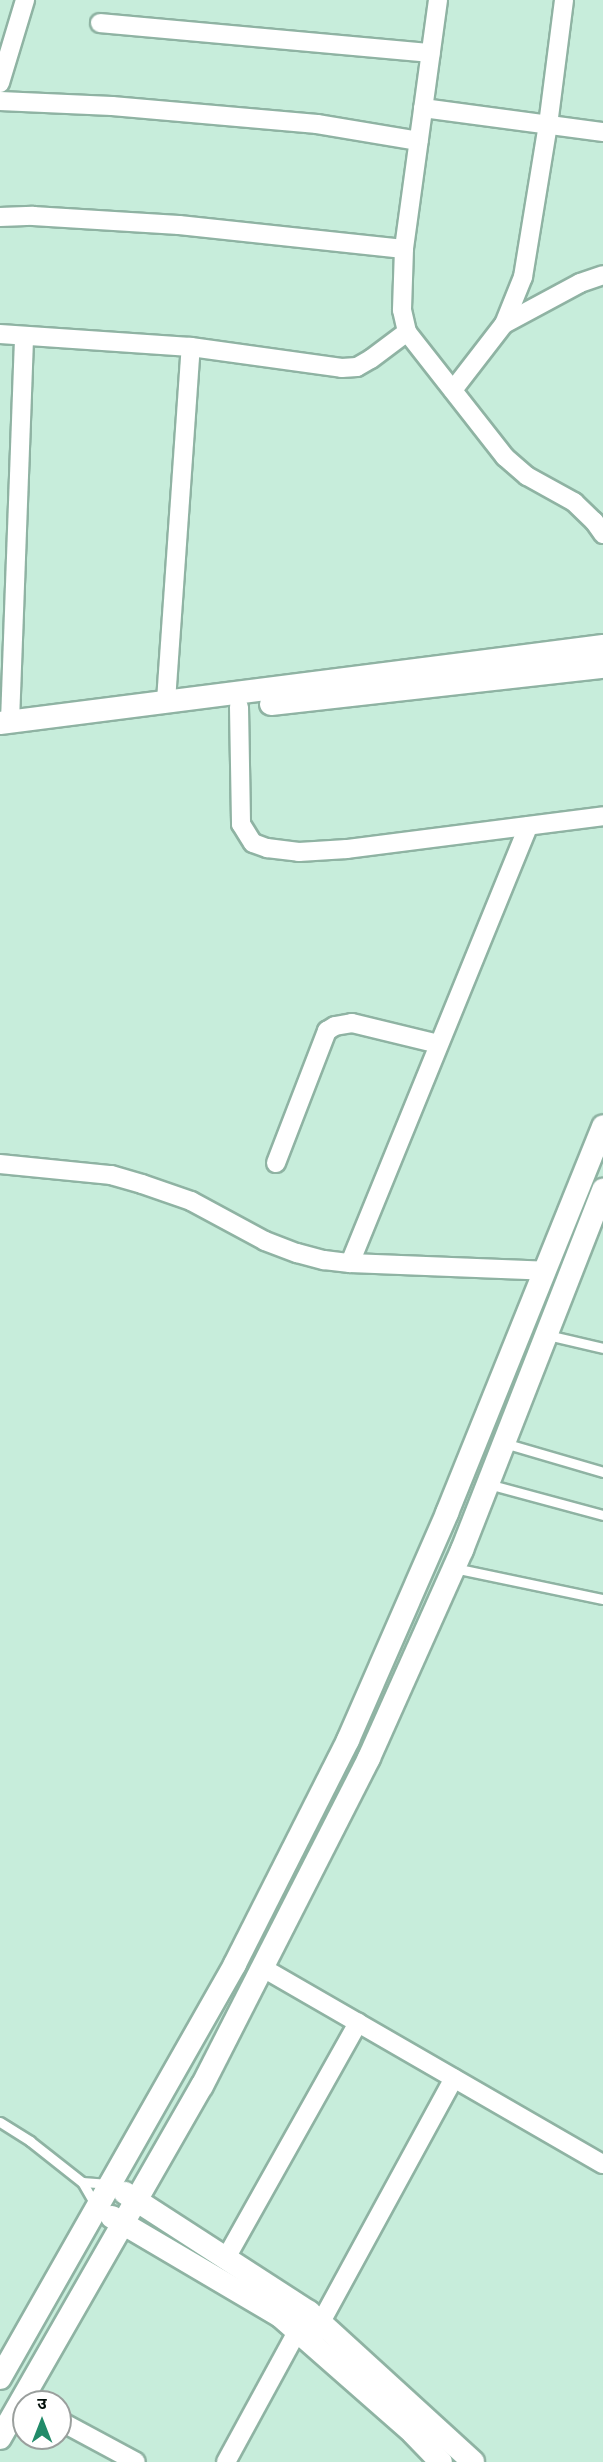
<!DOCTYPE html>
<meta charset="utf-8">
<style>
body{margin:0}
#map{position:relative;width:603px;height:2462px;overflow:hidden;background:#c7eddb;font-family:"Nunito Sans","Noto Sans Devanagari",sans-serif}
div>[style]{position:absolute}
.roads{filter:drop-shadow(2px 0 #8fb3a3) drop-shadow(-2px 0 #8fb3a3) drop-shadow(0 2px #8fb3a3) drop-shadow(0 -2px #8fb3a3)}
.service>*{height:9px;margin:-4.5px;padding:0 4.5px;transform-origin:4.5px;border-radius:4.5px;background:#fff}
.minor>*{height:18px;margin:-9px;padding:0 9px;transform-origin:9px;border-radius:9px;background:#fff}
.tertiary>*{height:22px;margin:-11px;padding:0 11px;transform-origin:11px;border-radius:11px;background:#fff}
span{translate:-50% -50%;white-space:nowrap;text-align:center;line-height:1.15;-webkit-text-stroke:6px #fff;paint-order:stroke}
.north{position:absolute;left:12px;top:2390px;width:60px;height:60px;box-sizing:border-box;background:#fff;border:2px solid #9a9f9d;border-radius:50%;rotate:0deg;font-size:16px;font-weight:700;line-height:24px;text-align:center;color:#030f0a}
.north::after{content:'';display:block;margin:auto;width:21px;height:27px;background:#218b69;clip-path:polygon(50% 0,100% 100%,50% 72%,0 100%)}
</style>
<div id="map">
<div class="roads">
<div class="service">
<i style="left:547px;top:1335px;width:57px;rotate:13.1deg"></i>
<i style="left:504px;top:1443px;width:103px;rotate:16.3deg"></i>
<i style="left:488px;top:1484px;width:119px;rotate:15.1deg"></i>
<i style="left:454px;top:1568px;width:152px;rotate:11.8deg"></i>
<i style="left:0;top:2122px;width:36px;rotate:32deg"></i>
<i style="left:30px;top:2141px;width:66px;rotate:38.3deg"></i>
<i style="left:96px;top:2206px;width:28px;rotate:-120deg"></i>
<i style="left:82px;top:2182px;width:27px;rotate:4deg"></i>
</div>
<div class="minor">
<i style="left:438px;top:0;width:251px;rotate:97.8deg"></i>
<i style="left:404px;top:249px;width:61px;rotate:91.9deg"></i>
<i style="left:402px;top:310px;width:23px;rotate:77deg"></i>
<i style="left:407px;top:332px;width:159px;rotate:51.9deg"></i>
<i style="left:505px;top:457px;width:29px;rotate:41deg"></i>
<i style="left:527px;top:476px;width:54px;rotate:29deg"></i>
<i style="left:574px;top:502px;width:28px;rotate:44deg"></i>
<i style="left:594px;top:521px;width:16px;rotate:55deg"></i>
<i style="left:100px;top:23px;width:332px;rotate:5.2deg"></i>
<i style="left:0;top:83px;width:87px;rotate:-73.2deg"></i>
<i style="left:0;top:101px;width:112px;rotate:2.6deg"></i>
<i style="left:112px;top:106px;width:206px;rotate:5deg"></i>
<i style="left:317px;top:124px;width:103px;rotate:9.5deg"></i>
<i style="left:423px;top:108px;width:182px;rotate:7.6deg"></i>
<i style="left:0;top:217px;width:33px;rotate:-2deg"></i>
<i style="left:33px;top:216px;width:146px;rotate:3.5deg"></i>
<i style="left:179px;top:225px;width:226px;rotate:6.1deg"></i>
<i style="left:504px;top:324px;width:86px;rotate:-28.3deg"></i>
<i style="left:580px;top:283px;width:24px;rotate:-19deg"></i>
<i style="left:0;top:334px;width:191px;rotate:3.9deg"></i>
<i style="left:191px;top:347px;width:152px;rotate:7.9deg"></i>
<i style="left:342px;top:368px;width:15px;rotate:-4deg"></i>
<i style="left:357px;top:367px;width:16px;rotate:-30deg"></i>
<i style="left:371px;top:359px;width:45px;rotate:-36.9deg"></i>
<i style="left:453px;top:390px;width:83px;rotate:-52.3deg"></i>
<i style="left:504px;top:324px;width:51px;rotate:-68deg"></i>
<i style="left:523px;top:277px;width:154px;rotate:-80.7deg"></i>
<i style="left:548px;top:125px;width:126px;rotate:-82.7deg"></i>
<i style="left:166px;top:701px;width:355px;rotate:-86deg"></i>
<i style="left:239px;top:707px;width:117px;rotate:89deg"></i>
<i style="left:241px;top:824px;width:22px;rotate:58deg"></i>
<i style="left:253px;top:843px;width:15px;rotate:20deg"></i>
<i style="left:267px;top:848px;width:32px;rotate:7deg"></i>
<i style="left:299px;top:852px;width:48px;rotate:-3.6deg"></i>
<i style="left:347px;top:849px;width:258px;rotate:-7.3deg"></i>
<i style="left:10px;top:721px;width:385px;rotate:-87.9deg"></i>
<i style="left:276px;top:1163px;width:142px;rotate:-68.9deg"></i>
<i style="left:327px;top:1031px;width:9px;rotate:-32deg"></i>
<i style="left:335px;top:1026px;width:17px;rotate:-10deg"></i>
<i style="left:352px;top:1023px;width:89px;rotate:13.6deg"></i>
<i style="left:0;top:1164px;width:112px;rotate:5.7deg"></i>
<i style="left:111px;top:1175px;width:32px;rotate:16deg"></i>
<i style="left:142px;top:1184px;width:52px;rotate:19.1deg"></i>
<i style="left:191px;top:1201px;width:84px;rotate:28.4deg"></i>
<i style="left:265px;top:1241px;width:34px;rotate:21deg"></i>
<i style="left:297px;top:1253px;width:28px;rotate:15deg"></i>
<i style="left:324px;top:1260px;width:26px;rotate:7deg"></i>
<i style="left:350px;top:1263px;width:196px;rotate:2.3deg"></i>
<i style="left:350px;top:1263px;width:472px;rotate:-67.8deg"></i>
<i style="left:263px;top:1968px;width:392px;rotate:30deg"></i>
<i style="left:226px;top:2258px;width:270px;rotate:-60.7deg"></i>
<i style="left:315px;top:2333px;width:290px;rotate:-61.4deg"></i>
<i style="left:60px;top:2421px;width:86px;rotate:28.3deg"></i>
<i style="left:226px;top:2462px;width:161px;rotate:-61.4deg"></i>
</div>
<div class="tertiary">
<i style="left:271px;top:704px;width:334px;rotate:-6.4deg"></i>
<i style="left:0;top:723px;width:608px;rotate:-7.28deg"></i>
<i style="left:125px;top:2193px;width:219px;rotate:32.9deg"></i>
<i style="left:309px;top:2312px;width:222px;rotate:42.4deg"></i>
<i style="left:112px;top:2217px;width:195px;rotate:30.5deg"></i>
<i style="left:280px;top:2316px;width:177px;rotate:41.3deg"></i>
<i style="left:413px;top:2433px;width:40px;rotate:46deg"></i>
<i style="left:0;top:2378px;width:476px;rotate:-60.4deg"></i>
<i style="left:235px;top:1964px;width:251px;rotate:-63.2deg"></i>
<i style="left:348px;top:1740px;width:248px;rotate:-66.4deg"></i>
<i style="left:447px;top:1513px;width:417px;rotate:-68deg"></i>
<i style="left:0;top:2438px;width:406px;rotate:-60.2deg"></i>
<i style="left:202px;top:2086px;width:368px;rotate:-63deg"></i>
<i style="left:369px;top:1758px;width:228px;rotate:-65.9deg"></i>
<i style="left:462px;top:1550px;width:387px;rotate:-68.6deg"></i>
</div>
</div>
<div class="north">उ</div>
</div>
